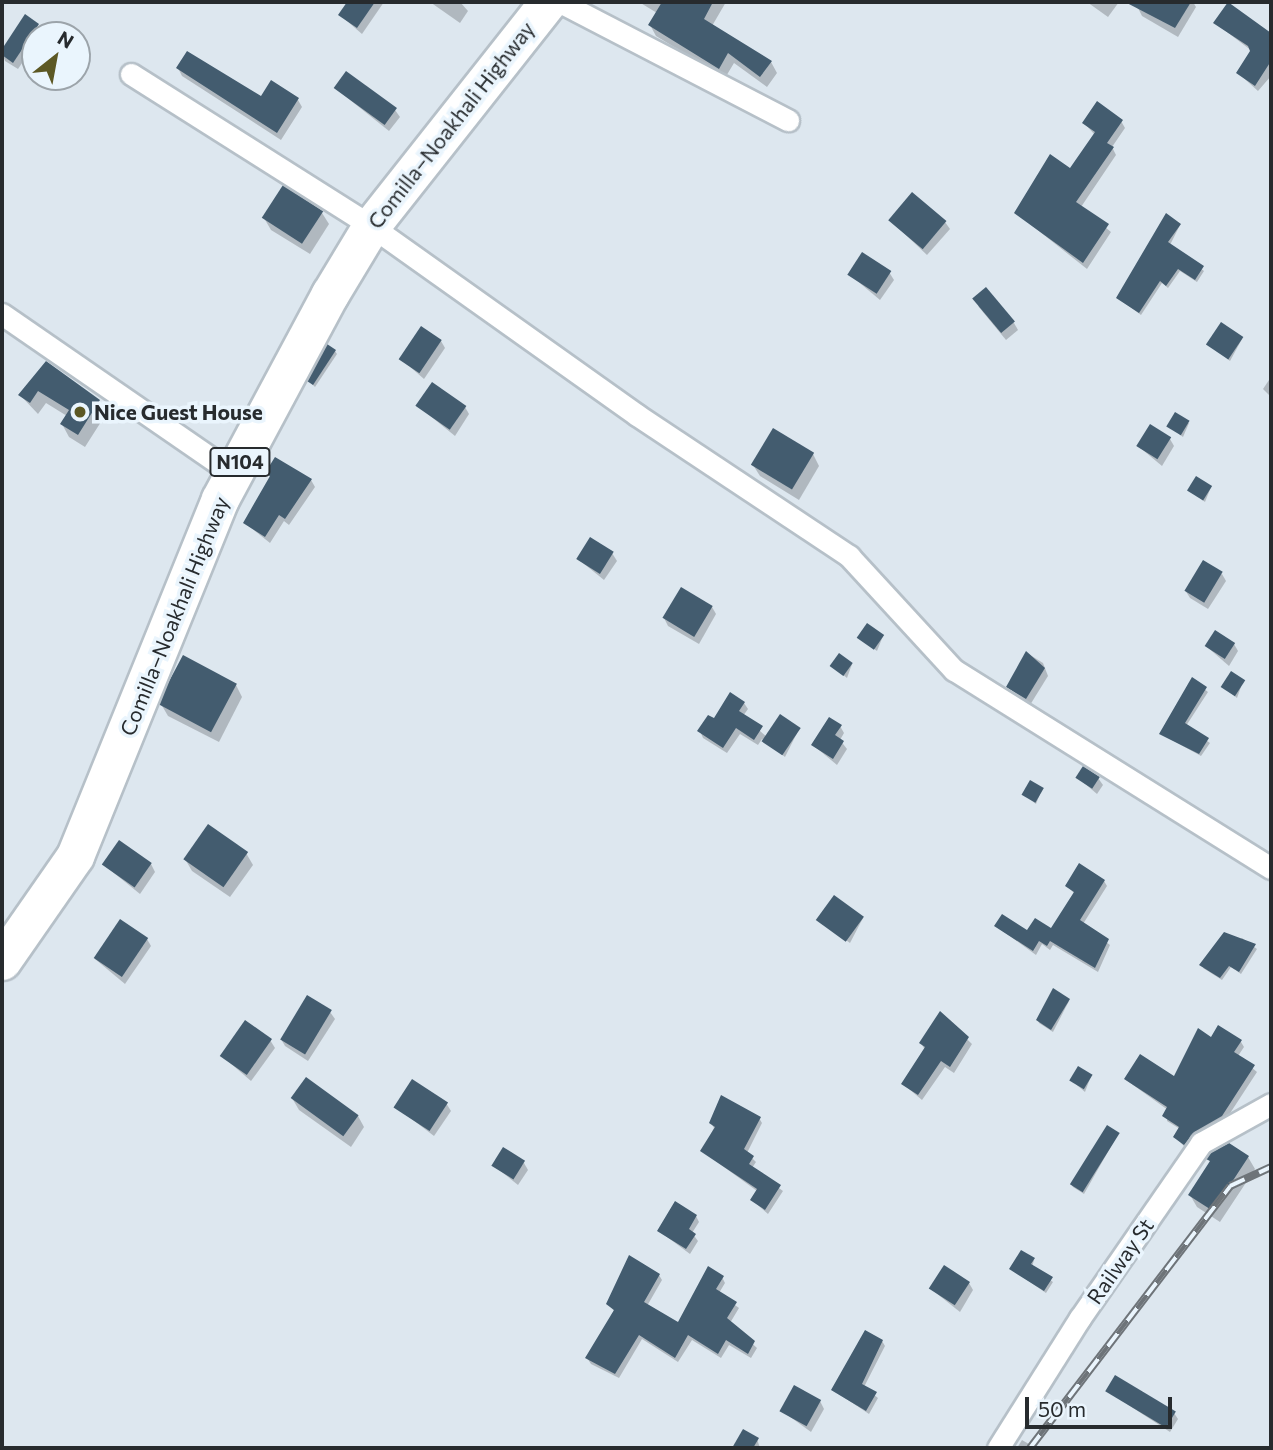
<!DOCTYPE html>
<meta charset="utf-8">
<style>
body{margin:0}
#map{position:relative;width:1273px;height:1450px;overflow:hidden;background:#dde7ef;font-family:Commissioner,sans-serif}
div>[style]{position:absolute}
.shadow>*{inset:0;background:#0003}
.building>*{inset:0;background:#435c6f;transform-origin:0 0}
.roads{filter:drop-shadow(2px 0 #b6c0c8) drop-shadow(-2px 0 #b6c0c8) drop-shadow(0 2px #b6c0c8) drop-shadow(0 -2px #b6c0c8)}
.minor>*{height:21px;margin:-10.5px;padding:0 10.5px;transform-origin:10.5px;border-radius:10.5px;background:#fff}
.trunk>*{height:37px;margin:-18.5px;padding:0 18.5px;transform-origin:18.5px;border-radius:18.5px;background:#fff}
.rail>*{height:8px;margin-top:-4px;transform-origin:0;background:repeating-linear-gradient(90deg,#eaf5fd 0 16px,#6e7479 0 32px);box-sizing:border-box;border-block:2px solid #6e7479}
.dots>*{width:19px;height:19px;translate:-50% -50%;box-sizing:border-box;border:4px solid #eaf5fd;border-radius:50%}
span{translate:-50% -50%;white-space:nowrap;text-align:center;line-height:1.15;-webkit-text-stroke:7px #eaf5fd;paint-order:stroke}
.shield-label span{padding:2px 5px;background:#eaf5fd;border:2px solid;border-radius:5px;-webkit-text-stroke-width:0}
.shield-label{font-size:19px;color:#272b2e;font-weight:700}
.street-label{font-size:21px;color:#272b2e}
.poi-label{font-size:21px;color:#272b2e;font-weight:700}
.left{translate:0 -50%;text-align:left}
.frame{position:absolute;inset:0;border:4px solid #272b2e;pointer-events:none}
.north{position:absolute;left:21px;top:21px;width:70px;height:70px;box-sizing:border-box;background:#eaf5fd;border:2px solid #9ca4aa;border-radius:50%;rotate:31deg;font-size:19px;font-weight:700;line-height:28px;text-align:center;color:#272b2e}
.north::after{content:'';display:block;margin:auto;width:24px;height:32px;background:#5c5824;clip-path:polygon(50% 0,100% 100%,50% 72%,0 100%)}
.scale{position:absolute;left:1025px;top:1397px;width:147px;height:32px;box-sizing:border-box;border:4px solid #272b2e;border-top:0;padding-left:9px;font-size:21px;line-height:24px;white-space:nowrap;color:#272b2e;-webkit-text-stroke:5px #eaf5fd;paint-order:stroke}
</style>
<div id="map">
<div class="shadow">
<i style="clip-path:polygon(349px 2px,384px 2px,362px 34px,340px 15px)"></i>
<i style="clip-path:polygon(430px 2px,460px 2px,468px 11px,460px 23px)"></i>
<i style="clip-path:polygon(639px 2px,726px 2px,712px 26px,771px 62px,777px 73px,767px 87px,734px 63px,725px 78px,656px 36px,650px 25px,657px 13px)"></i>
<i style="clip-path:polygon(1087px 2px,1119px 2px,1108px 17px)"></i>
<i style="clip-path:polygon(1142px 2px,1193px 2px,1196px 7px,1178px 37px,1142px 16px,1138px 8px)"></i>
<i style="clip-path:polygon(1228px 4px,1271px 35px,1271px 76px,1258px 91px,1238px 73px,1252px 51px,1215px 23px)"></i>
<i style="clip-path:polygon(25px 17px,42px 33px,35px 35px,35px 44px,18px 69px,5px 61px,2px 52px)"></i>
<i style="clip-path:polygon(178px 68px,261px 99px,298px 100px,302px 107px,281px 140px,182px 76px)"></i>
<i style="clip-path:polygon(335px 88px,395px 110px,400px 117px,389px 131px)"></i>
<i style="clip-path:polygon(1121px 121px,1125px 128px,1112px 147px,1116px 155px,1081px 207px,1111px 232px,1087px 269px,1016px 213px,1071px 170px,1095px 135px,1084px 123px)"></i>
<i style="clip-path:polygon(283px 188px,322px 213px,329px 224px,310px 254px,271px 230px,264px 218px)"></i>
<i style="clip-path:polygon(890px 220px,945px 222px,950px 229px,927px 255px)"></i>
<i style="clip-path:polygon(1180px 225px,1170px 245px,1204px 271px,1197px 282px,1180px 271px,1168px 288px,1162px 283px,1141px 315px,1118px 298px)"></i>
<i style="clip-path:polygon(889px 272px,894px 280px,880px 300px,849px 274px)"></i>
<i style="clip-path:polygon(978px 306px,1014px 323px,1018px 330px,1006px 340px)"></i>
<i style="clip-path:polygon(1242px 339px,1230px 361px,1208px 344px)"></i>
<i style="clip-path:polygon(441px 341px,445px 348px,424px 379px,401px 359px)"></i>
<i style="clip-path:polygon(335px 351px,337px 354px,315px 387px,309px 381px)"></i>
<i style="clip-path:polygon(47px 363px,99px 402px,106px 414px,85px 447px,69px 437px,62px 424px,67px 416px,46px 403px,38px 414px,20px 395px)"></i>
<i style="clip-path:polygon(1271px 377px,1271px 397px,1263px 389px)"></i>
<i style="clip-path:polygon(418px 406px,465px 407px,469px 414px,455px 436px)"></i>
<i style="clip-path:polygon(1189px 423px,1183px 437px,1168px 426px)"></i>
<i style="clip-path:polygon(1170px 439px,1174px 446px,1162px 466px,1138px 446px)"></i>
<i style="clip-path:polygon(813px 454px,819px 466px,799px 500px,760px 476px,753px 465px)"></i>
<i style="clip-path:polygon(267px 473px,311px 480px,315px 487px,289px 525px,284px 521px,270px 543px,245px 523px,271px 478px)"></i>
<i style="clip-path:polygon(1211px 487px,1205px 502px,1189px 490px)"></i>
<i style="clip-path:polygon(612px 553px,617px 561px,604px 580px,578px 559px)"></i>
<i style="clip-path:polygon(1222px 574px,1226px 581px,1208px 609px,1190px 598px,1185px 590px)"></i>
<i style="clip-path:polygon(712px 607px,716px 614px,699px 644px,668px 626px,664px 618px)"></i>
<i style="clip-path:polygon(883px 636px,877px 651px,859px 638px)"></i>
<i style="clip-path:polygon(1234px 644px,1238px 651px,1229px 666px,1206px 646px)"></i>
<i style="clip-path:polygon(1027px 653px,1043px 663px,1048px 676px,1030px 705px,1008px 687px)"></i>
<i style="clip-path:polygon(852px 664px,847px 678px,832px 666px)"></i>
<i style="clip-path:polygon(1193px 680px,1208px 692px,1186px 726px,1210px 743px,1201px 756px,1161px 734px)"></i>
<i style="clip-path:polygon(1243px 681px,1237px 698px,1223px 687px)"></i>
<i style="clip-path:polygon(236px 685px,242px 697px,219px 742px,168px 716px,161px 704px)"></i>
<i style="clip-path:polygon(744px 703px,748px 709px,743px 716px,767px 737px,799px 729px,785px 757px,762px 739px,758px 745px,740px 734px,727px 753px,703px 738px,700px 731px)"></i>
<i style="clip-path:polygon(840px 726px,844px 733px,840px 740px,847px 749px,837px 765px,813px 745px)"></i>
<i style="clip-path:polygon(1077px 777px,1098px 778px,1103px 785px,1097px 794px)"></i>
<i style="clip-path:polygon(1042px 789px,1036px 804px,1023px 794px)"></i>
<i style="clip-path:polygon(246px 853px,253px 865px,230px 897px,192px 871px,185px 859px)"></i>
<i style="clip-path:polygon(151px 864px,155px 872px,140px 894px,104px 865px)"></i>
<i style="clip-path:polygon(1104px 881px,1107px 886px,1083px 924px,1110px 945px,1098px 972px,1053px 945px,1050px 950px,1042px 944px,1036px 955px,996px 926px,1028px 932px,1051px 930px,1075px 894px,1067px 886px)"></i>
<i style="clip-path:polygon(863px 918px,850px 943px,819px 921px)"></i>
<i style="clip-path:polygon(1242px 938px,1257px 949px,1241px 974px,1231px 967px,1222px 980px,1203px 968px)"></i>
<i style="clip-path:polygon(147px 939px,151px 946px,125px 984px,95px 959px)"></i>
<i style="clip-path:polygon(1069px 1001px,1053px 1032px,1039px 1023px,1038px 1020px)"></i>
<i style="clip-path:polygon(330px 1012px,335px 1019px,308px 1061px,285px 1046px,281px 1039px)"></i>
<i style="clip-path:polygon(940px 1013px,972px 1044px,954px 1073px,945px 1067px,922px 1100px,903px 1084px,925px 1050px,921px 1043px)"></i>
<i style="clip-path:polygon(1211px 1039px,1241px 1042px,1244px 1047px,1238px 1056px,1257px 1072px,1225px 1121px,1187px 1149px,1175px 1137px,1180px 1129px,1167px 1121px,1168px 1110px,1126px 1080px,1175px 1079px)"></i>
<i style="clip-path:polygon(270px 1040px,275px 1048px,251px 1081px,222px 1056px)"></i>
<i style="clip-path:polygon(1091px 1076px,1085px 1092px,1071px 1080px)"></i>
<i style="clip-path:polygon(292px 1098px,358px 1116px,364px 1127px,351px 1147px,299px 1110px)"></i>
<i style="clip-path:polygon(446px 1103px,451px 1111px,434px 1136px,396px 1107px)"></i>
<i style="clip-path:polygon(759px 1118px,762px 1123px,747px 1153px,756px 1162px,752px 1168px,783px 1191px,768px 1214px,752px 1200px,757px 1191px,702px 1151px,714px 1128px,711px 1123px)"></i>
<i style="clip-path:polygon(1118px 1134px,1084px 1194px,1073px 1187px,1071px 1184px)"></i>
<i style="clip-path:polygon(1248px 1157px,1255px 1169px,1220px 1222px,1197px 1207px,1190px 1195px,1211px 1163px,1208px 1159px)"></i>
<i style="clip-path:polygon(524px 1163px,528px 1170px,518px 1185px,493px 1165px)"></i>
<i style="clip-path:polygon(696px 1216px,699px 1222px,692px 1233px,698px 1241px,690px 1254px,659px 1231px)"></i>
<i style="clip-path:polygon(1034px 1260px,1032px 1267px,1053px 1282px,1046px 1293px,1011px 1269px)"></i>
<i style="clip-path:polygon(659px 1275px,662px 1280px,647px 1306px,678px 1325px,722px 1277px,725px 1283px,719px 1293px,739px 1308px,730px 1323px,757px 1348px,751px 1358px,729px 1345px,721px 1358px,692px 1340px,678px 1362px,642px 1339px,619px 1378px,591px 1364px,587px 1358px,615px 1312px,608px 1304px)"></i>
<i style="clip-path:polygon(969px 1283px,973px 1290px,960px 1312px,931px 1289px)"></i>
<i style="clip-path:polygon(882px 1341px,885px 1346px,864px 1387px,878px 1398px,869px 1414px,833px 1390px)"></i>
<i style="clip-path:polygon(1107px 1391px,1174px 1413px,1178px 1419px,1170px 1432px)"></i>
<i style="clip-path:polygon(820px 1401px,824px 1409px,811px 1432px,782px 1411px)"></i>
<i style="clip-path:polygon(743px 1431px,757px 1439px,760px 1448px,734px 1448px)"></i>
<i style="clip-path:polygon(1022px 1440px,1034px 1447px,1034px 1448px,1017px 1448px)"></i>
</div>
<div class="building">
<i style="clip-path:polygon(347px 2px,375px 2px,357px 28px,338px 15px)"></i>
<i style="clip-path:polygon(662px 2px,713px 2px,704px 19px,772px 61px,760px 77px,728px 53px,719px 69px,648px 25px)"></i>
<i style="clip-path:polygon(1125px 2px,1191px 2px,1175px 28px)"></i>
<i style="clip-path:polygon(1228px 2px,1271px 33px,1271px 61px,1255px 86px,1236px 73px,1250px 51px,1248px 46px,1213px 23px)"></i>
<i style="clip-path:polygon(25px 14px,39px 24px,13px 63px,2px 55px,2px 49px)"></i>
<i style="clip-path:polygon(187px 51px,261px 96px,271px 80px,299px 98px,277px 133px,176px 68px)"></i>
<i style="left:346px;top:71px;width:63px;height:21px;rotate:36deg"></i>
<i style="clip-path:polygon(1097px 101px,1123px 120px,1107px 143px,1114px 147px,1076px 202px,1109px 224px,1083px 263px,1014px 213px,1050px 154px,1070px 168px,1095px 132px,1082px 123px)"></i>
<i style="left:283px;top:185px;width:48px;height:39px;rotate:33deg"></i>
<i style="left:912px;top:192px;width:45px;height:37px;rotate:40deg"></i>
<i style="clip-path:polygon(1166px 213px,1181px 224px,1168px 242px,1204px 266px,1195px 280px,1178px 269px,1166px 286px,1160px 281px,1139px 313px,1116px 298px)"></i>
<i style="left:862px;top:252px;width:35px;height:27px;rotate:33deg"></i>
<i style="left:986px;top:287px;width:45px;height:18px;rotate:50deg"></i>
<i style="left:1221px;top:322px;width:27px;height:27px;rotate:34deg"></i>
<i style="left:421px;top:326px;width:25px;height:40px;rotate:34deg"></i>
<i style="clip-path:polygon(327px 344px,336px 350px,313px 385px,307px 381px)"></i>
<i style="clip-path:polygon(46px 361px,100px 400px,78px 435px,60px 424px,69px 410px,38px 391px,30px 403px,18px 395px)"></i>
<i style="left:432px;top:382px;width:42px;height:29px;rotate:35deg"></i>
<i style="left:1175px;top:412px;width:17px;height:17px;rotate:31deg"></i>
<i style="left:1150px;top:424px;width:25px;height:26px;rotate:32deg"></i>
<i style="left:773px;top:428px;width:48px;height:43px;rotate:31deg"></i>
<i style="clip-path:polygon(275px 457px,312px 479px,285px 519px,279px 515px,265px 537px,243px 523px,270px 476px,265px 473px)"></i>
<i style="left:1196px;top:476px;width:19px;height:17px;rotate:32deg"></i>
<i style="left:590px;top:537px;width:28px;height:26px;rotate:32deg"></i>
<i style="left:1203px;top:560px;width:23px;height:36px;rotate:31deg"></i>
<i style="left:681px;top:587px;width:37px;height:36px;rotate:31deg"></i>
<i style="left:867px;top:623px;width:21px;height:18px;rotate:35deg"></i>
<i style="left:1215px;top:630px;width:24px;height:19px;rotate:33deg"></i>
<i style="clip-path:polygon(1026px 651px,1045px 668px,1026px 699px,1006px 687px)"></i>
<i style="left:839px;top:653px;width:17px;height:16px;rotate:36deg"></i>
<i style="left:183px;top:655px;width:61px;height:55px;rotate:28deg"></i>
<i style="left:1231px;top:671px;width:17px;height:19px;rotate:33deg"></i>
<i style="clip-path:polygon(1192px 677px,1207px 687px,1185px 723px,1209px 738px,1199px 754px,1159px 734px)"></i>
<i style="clip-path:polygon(730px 692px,745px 702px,739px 711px,763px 726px,754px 740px,736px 728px,723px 748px,697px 731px,708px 715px,714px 718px)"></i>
<i style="left:780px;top:714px;width:25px;height:33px;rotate:34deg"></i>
<i style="clip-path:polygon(829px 717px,842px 725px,835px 735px,844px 741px,833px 759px,811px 745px)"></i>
<i style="left:1083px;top:766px;width:20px;height:14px;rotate:33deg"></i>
<i style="left:1030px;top:780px;width:16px;height:17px;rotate:30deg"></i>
<i style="left:208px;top:824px;width:49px;height:43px;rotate:35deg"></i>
<i style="left:119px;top:840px;width:40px;height:30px;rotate:35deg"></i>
<i style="clip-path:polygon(1079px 863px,1105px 880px,1080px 920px,1109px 939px,1095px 968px,1050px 941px,1047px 946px,1039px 941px,1033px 951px,994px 926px,1002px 914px,1027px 930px,1035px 918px,1051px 928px,1074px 892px,1065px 886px)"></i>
<i style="left:834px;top:895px;width:37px;height:31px;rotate:36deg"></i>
<i style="left:120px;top:919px;width:34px;height:47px;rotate:34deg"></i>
<i style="clip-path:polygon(1224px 932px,1256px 944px,1239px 972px,1229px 966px,1220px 978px,1199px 965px)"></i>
<i style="clip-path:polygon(1053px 988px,1070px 999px,1051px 1030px,1036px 1020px)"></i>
<i style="left:307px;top:995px;width:29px;height:52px;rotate:31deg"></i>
<i style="clip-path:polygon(940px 1011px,969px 1037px,950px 1067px,941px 1061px,918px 1095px,901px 1084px,925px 1047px,919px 1043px)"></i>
<i style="left:245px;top:1020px;width:33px;height:44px;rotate:35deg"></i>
<i style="clip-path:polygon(1218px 1025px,1242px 1040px,1234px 1052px,1255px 1065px,1222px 1116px,1194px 1132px,1184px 1145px,1173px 1137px,1179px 1127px,1162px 1116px,1167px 1107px,1124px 1079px,1140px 1054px,1174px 1076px,1198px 1028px,1211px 1037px)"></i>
<i style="left:1078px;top:1066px;width:17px;height:17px;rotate:31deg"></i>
<i style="left:306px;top:1077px;width:65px;height:26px;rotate:36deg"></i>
<i style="left:412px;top:1079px;width:43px;height:34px;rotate:33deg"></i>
<i style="clip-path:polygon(721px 1095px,761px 1117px,744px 1149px,754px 1156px,749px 1164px,781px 1185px,765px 1210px,750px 1200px,757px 1189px,700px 1151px,715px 1127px,709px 1123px)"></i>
<i style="left:1107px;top:1125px;width:15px;height:70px;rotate:32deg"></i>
<i style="clip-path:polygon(1229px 1143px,1249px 1156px,1213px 1211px,1188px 1195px,1210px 1161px,1206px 1159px,1210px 1153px)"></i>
<i style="left:503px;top:1147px;width:26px;height:22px;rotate:32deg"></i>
<i style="clip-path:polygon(675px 1201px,697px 1215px,689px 1229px,696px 1234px,686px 1249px,657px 1231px)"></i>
<i style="clip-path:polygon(1021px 1250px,1035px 1258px,1031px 1264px,1053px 1277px,1044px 1291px,1009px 1269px)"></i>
<i style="clip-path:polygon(629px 1255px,660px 1274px,644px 1302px,678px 1322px,708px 1266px,724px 1276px,716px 1289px,737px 1302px,727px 1318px,755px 1341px,748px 1354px,726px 1340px,718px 1354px,688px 1335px,675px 1358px,639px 1335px,615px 1374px,585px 1358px,614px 1310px,606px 1304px)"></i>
<i style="left:944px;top:1265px;width:31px;height:28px;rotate:33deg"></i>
<i style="clip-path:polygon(865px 1330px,883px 1340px,862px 1384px,877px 1392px,866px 1411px,831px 1390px)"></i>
<i style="left:1115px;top:1375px;width:71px;height:19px;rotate:31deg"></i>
<i style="left:794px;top:1385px;width:31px;height:30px;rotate:29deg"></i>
<i style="clip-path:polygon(743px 1429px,759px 1438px,753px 1448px,732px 1448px)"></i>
</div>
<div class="roads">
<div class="minor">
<i style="left:560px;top:2px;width:257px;rotate:27.4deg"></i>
<i style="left:131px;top:74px;width:284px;rotate:32.3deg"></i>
<i style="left:371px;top:226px;width:326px;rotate:35.4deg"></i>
<i style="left:637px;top:415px;width:255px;rotate:33.6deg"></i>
<i style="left:849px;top:556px;width:155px;rotate:47.4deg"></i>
<i style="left:954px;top:670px;width:374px;rotate:32deg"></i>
<i style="left:2px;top:314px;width:282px;rotate:34.6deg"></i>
<i style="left:998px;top:1448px;width:154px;rotate:-57.8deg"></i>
<i style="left:1080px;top:1318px;width:213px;rotate:-55.3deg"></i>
<i style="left:1201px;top:1143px;width:80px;rotate:-29.1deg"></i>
</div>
<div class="trunk">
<i style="left:2px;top:961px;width:128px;rotate:-55.2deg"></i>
<i style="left:75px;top:856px;width:385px;rotate:-67.9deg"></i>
<i style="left:220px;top:499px;width:233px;rotate:-61.8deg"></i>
<i style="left:330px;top:294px;width:79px;rotate:-58.9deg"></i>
<i style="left:371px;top:226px;width:285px;rotate:-51.7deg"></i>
</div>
</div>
<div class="rail">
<i style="left:1030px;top:1448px;width:330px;rotate:-52.6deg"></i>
<i style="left:1230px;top:1186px;width:45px;rotate:-24.9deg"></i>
</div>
<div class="dots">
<i style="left:80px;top:412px;background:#5c5824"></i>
</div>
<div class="shield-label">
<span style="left:240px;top:462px">N104</span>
</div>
<div class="street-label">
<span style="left:451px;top:125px;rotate:-52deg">Comilla–Noakhali Highway</span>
<span style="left:174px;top:616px;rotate:-68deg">Comilla–Noakhali Highway</span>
<span style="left:1120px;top:1261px;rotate:-55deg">Railway St</span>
</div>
<div class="poi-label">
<span class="left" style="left:94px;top:412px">Nice Guest House</span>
</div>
<div class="frame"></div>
<div class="north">N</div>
<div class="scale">50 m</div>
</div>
